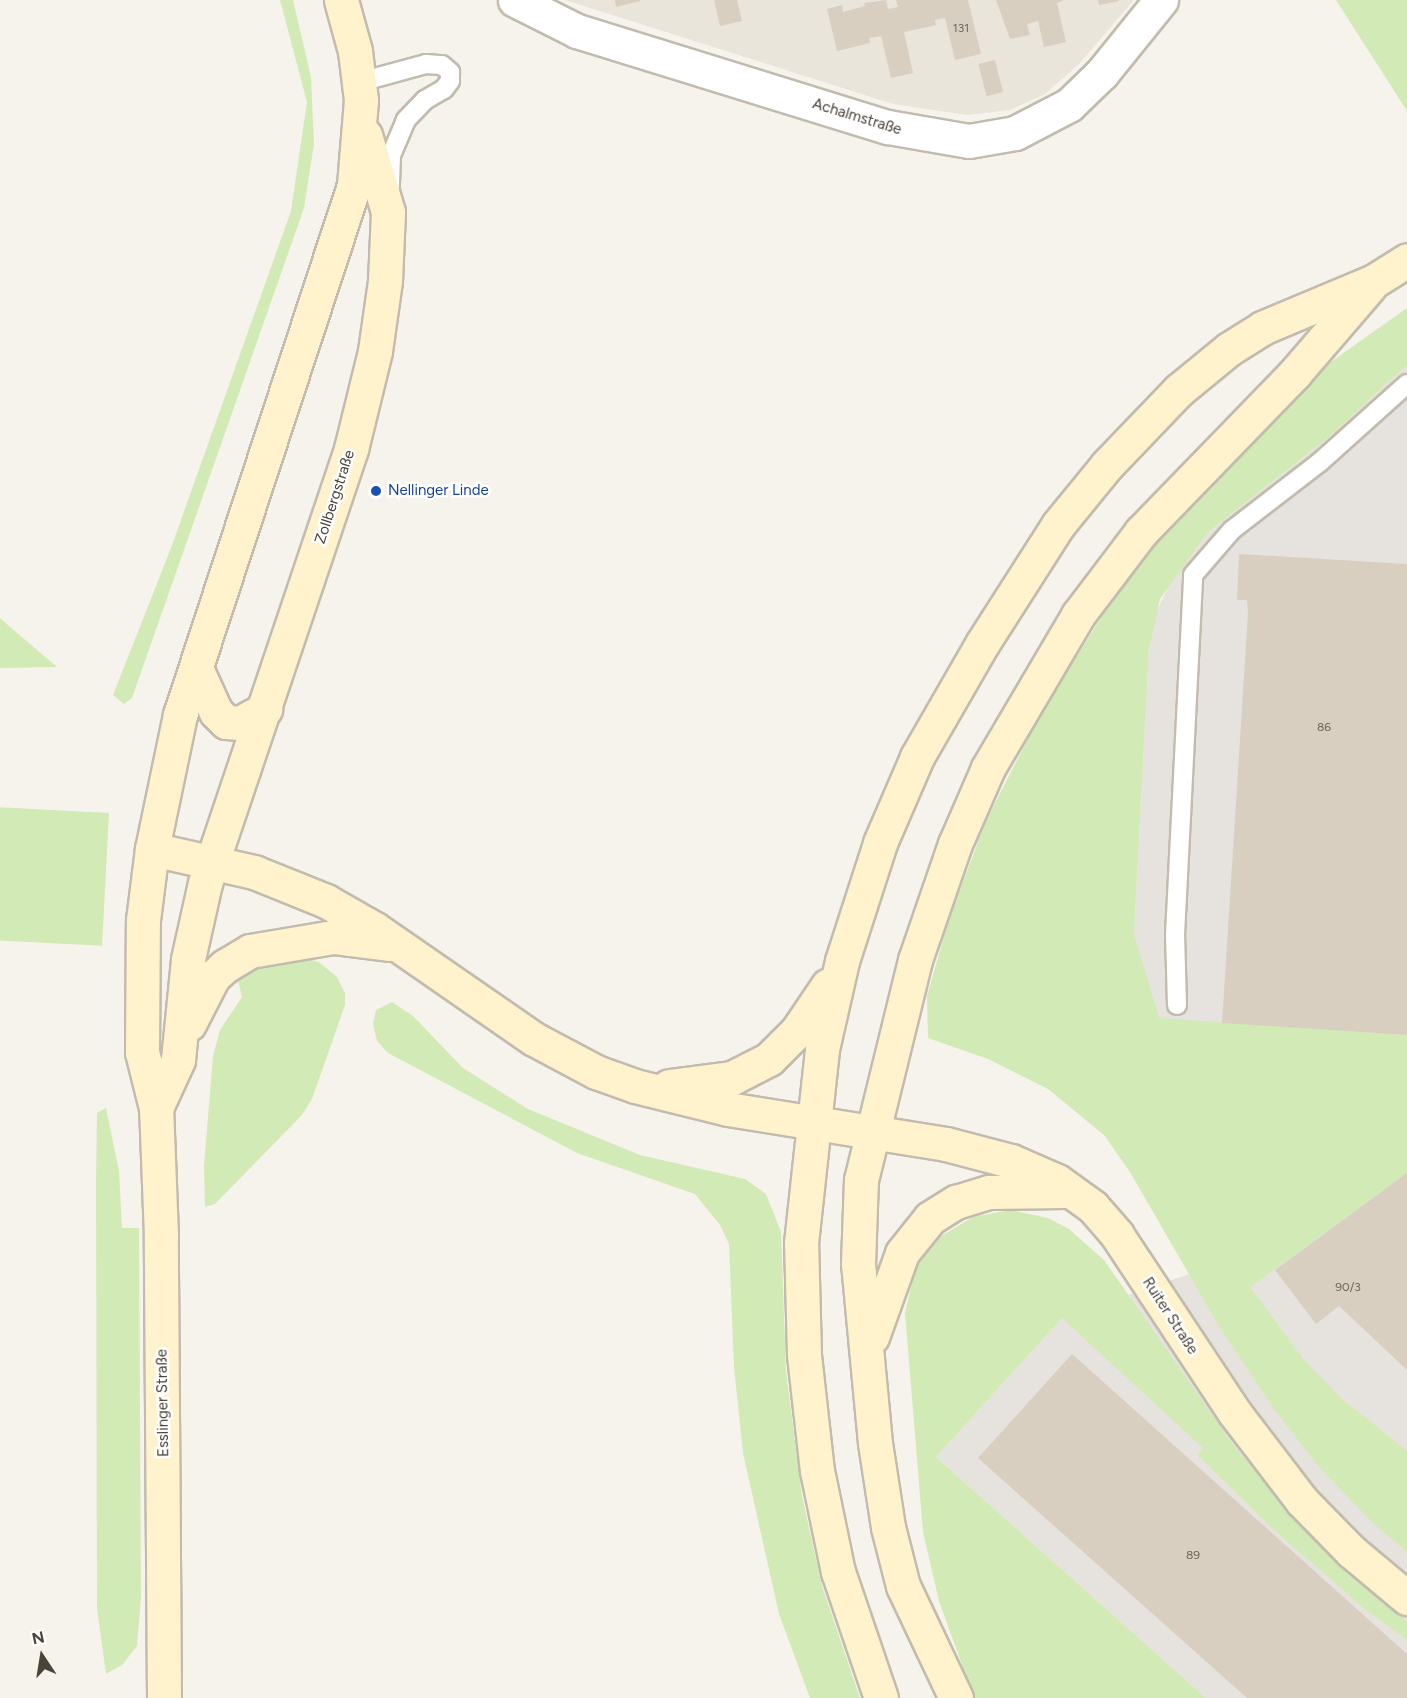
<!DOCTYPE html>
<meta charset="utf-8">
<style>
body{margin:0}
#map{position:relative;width:1407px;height:1698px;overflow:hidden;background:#f6f3ec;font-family:Figtree,sans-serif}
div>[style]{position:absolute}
.residential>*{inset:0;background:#eae5da}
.industrial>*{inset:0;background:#e6e2dd}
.green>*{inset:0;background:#d2eab5;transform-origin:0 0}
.building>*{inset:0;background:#d8cfc1;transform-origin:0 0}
.roads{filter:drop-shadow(2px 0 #c2bbae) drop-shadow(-2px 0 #c2bbae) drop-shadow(0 2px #c2bbae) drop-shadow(0 -2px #c2bbae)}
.lane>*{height:18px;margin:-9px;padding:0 9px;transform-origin:9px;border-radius:9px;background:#fff}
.street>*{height:33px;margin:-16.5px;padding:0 16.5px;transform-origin:16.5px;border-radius:16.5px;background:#fff}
.secondary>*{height:33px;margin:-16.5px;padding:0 16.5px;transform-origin:16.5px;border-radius:16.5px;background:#fff3cd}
.dots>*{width:16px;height:16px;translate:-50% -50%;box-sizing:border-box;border:3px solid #fff;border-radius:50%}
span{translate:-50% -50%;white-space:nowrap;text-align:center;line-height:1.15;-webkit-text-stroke:5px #fff;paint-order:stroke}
.number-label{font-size:12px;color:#6e675b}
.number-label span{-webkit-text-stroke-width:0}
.street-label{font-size:15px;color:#4b4439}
.transit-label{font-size:15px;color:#164399}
.left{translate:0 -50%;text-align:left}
.north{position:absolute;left:12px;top:1626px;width:60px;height:60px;-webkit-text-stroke:4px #fff;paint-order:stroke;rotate:348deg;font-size:16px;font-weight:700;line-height:24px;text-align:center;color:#4b4439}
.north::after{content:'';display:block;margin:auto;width:21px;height:27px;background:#4b4439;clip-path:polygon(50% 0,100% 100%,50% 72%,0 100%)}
</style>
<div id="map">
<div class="residential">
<i style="clip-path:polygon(565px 0,1134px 0,1078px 65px,1045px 94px,1010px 110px,967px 115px,893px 104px)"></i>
</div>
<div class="industrial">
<i style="clip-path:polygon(1407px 365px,1407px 1698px,1206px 1698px,936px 1457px,1062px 1318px,1224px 1262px,1134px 934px,1149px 649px,1154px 617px,1175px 573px,1207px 533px,1330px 436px)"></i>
</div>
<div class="green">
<i style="clip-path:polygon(280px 0,293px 0,311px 77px,314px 144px,304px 208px,132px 698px,124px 704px,113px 695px,171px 548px,291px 211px,307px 102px)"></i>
<i style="clip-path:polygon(1336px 0,1407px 0,1407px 111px)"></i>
<i style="clip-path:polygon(1407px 308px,1407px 365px,1330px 436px,1207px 533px,1160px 599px,1149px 649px,1134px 934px,1159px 1018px,1407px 1035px,1407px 1173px,1250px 1287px,1304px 1360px,1341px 1398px,1407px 1451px,1407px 1552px,1374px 1524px,1319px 1467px,1274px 1409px,1220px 1328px,1130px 1172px,1104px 1135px,1048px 1089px,988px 1059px,928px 1038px,927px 996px,948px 922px,985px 823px,1041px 713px,1102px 616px,1174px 520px,1278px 407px,1321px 369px)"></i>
<i style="clip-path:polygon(0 618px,9px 626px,57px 667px,0 668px)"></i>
<i style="left:109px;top:813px;width:133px;height:109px;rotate:93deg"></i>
<i style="clip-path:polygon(305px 958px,319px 962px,337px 977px,345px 993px,345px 1005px,312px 1099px,302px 1115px,215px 1204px,205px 1207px,204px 1166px,213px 1056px,220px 1030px,242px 997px,238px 980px,272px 962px)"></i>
<i style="clip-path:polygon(392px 1002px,413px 1016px,463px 1068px,528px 1109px,640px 1155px,745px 1179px,766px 1194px,781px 1232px,786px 1371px,802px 1496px,822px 1586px,860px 1698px,810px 1698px,779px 1614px,743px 1453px,734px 1367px,729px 1244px,720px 1225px,695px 1194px,577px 1153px,388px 1053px,377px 1041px,373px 1024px,376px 1010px)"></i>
<i style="clip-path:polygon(106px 1108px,119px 1171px,122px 1228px,139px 1228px,141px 1597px,137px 1646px,122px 1665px,106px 1674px,97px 1608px,96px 1182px,97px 1113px)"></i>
<i style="clip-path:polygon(1010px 1210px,1048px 1218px,1069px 1229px,1104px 1260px,1236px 1449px,1337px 1561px,1407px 1622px,1407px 1640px,1366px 1610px,1272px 1528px,1198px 1455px,1203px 1448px,1062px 1318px,936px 1457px,1206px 1698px,974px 1698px,939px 1601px,923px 1532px,905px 1313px,915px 1270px,938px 1238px,973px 1217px)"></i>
</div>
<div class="building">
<i style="clip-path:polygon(615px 0,640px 0,640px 1px,616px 7px)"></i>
<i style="clip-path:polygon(714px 0,737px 0,742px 21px,720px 26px)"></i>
<i style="clip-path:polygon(886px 0,888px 9px,898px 7px,896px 0,968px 0,981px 54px,955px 60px,945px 18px,935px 20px,936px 25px,904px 32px,913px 73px,891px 78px,881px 36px,869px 38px,870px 43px,837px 51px,827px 9px,842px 5px,843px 12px,865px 6px,864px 3px)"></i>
<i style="clip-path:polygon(996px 0,1064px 0,1057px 3px,1066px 42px,1044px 47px,1038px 21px,1027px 24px,1030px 35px,1010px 39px)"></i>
<i style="clip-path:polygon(1098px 0,1119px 0,1119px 1px,1099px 5px)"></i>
<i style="left:995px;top:60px;width:33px;height:17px;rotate:76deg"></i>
<i style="clip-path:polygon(1239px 554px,1407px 564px,1407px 1035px,1222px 1023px,1248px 613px,1247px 600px,1237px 600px)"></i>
<i style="clip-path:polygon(1407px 1173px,1407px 1370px,1339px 1306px,1316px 1324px,1275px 1270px)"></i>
<i style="clip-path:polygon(1072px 1354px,1407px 1654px,1407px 1698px,1247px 1698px,978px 1458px)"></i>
</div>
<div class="roads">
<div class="lane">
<i style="left:360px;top:82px;width:68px;rotate:-15.3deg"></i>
<i style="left:426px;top:64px;width:16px;rotate:4deg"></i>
<i style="left:442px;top:65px;width:11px;rotate:41deg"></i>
<i style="left:450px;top:72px;width:9px;rotate:90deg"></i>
<i style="left:450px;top:81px;width:10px;rotate:127deg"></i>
<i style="left:444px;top:89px;width:22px;rotate:150deg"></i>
<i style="left:425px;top:100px;width:28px;rotate:134deg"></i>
<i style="left:406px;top:120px;width:38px;rotate:113deg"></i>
<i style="left:391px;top:155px;width:32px;rotate:92deg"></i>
<i style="left:1177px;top:1005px;width:70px;rotate:-91.6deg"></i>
<i style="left:1175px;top:935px;width:360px;rotate:-87.1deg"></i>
<i style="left:1193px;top:575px;width:60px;rotate:-49.1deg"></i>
<i style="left:1232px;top:530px;width:111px;rotate:-37.7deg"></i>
<i style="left:1320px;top:462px;width:117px;rotate:-41.9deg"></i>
</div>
<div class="street">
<i style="left:515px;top:0;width:69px;rotate:26.6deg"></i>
<i style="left:577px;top:31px;width:325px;rotate:17.2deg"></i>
<i style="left:888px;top:127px;width:82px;rotate:9.8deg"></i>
<i style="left:969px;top:141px;width:47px;rotate:-9.9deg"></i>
<i style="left:1015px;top:133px;width:61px;rotate:-27.4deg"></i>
<i style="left:1069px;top:105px;width:46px;rotate:-44.1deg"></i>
<i style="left:1102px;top:73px;width:94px;rotate:-51.1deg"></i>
</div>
<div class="secondary">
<i style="left:196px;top:668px;width:48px;rotate:65.6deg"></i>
<i style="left:216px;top:712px;width:14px;rotate:45deg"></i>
<i style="left:226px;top:722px;width:14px;rotate:4deg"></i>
<i style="left:240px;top:723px;width:29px;rotate:-29deg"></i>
<i style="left:152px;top:849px;width:105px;rotate:12.7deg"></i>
<i style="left:254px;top:872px;width:78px;rotate:21.9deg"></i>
<i style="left:326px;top:901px;width:56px;rotate:29.7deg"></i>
<i style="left:375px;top:929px;width:193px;rotate:34.7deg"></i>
<i style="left:534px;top:1039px;width:70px;rotate:28deg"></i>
<i style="left:596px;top:1072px;width:41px;rotate:19.7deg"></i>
<i style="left:635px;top:1086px;width:96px;rotate:13.9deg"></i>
<i style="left:728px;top:1109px;width:221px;rotate:9.1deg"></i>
<i style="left:946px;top:1144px;width:67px;rotate:14.7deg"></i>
<i style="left:1011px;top:1161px;width:50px;rotate:23.5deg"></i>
<i style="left:1057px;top:1181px;width:44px;rotate:35.8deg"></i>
<i style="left:1093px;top:1207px;width:37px;rotate:49deg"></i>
<i style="left:1117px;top:1235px;width:212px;rotate:56.5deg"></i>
<i style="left:1234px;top:1412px;width:112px;rotate:52.6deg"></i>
<i style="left:1302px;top:1501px;width:71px;rotate:45.6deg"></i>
<i style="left:1352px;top:1552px;width:72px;rotate:39.9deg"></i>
<i style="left:189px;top:1024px;width:53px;rotate:-62.9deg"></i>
<i style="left:213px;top:977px;width:16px;rotate:-43deg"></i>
<i style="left:225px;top:966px;width:29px;rotate:-31deg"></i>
<i style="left:250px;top:951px;width:84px;rotate:-9.6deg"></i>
<i style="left:333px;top:937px;width:56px;rotate:7.1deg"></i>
<i style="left:669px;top:1086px;width:64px;rotate:-7.2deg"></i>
<i style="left:732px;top:1078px;width:42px;rotate:-27.2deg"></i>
<i style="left:769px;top:1059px;width:40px;rotate:-45deg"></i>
<i style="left:797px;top:1031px;width:55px;rotate:-56deg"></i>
<i style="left:156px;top:1108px;width:53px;rotate:-65.4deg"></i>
<i style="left:178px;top:1060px;width:101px;rotate:-84.3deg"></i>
<i style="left:188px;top:959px;width:78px;rotate:-77.4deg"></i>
<i style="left:205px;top:883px;width:458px;rotate:-71.4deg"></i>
<i style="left:351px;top:449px;width:101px;rotate:-76.2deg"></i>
<i style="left:375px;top:351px;width:71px;rotate:-81.9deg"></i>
<i style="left:385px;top:281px;width:69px;rotate:-87.5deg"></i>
<i style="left:388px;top:212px;width:80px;rotate:-106.6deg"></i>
<i style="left:872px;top:1337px;width:89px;rotate:-70.3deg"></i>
<i style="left:902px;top:1253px;width:45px;rotate:-51.3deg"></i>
<i style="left:930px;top:1218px;width:31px;rotate:-32deg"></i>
<i style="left:956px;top:1202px;width:34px;rotate:-17deg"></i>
<i style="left:989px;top:1192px;width:75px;rotate:-0.8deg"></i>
<i style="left:164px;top:1698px;width:462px;rotate:-90.4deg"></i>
<i style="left:161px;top:1236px;width:128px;rotate:-92.2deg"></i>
<i style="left:156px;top:1108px;width:58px;rotate:-104deg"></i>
<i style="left:142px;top:1052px;width:132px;rotate:-89.6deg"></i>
<i style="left:143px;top:920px;width:72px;rotate:-82.8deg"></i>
<i style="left:152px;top:849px;width:137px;rotate:-78.2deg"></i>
<i style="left:180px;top:715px;width:558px;rotate:-71.82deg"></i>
<i style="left:354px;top:185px;width:85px;rotate:-85.3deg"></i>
<i style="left:361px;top:100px;width:49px;rotate:-97deg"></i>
<i style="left:355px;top:51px;width:53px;rotate:-105.4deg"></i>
<i style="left:881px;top:1698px;width:133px;rotate:-108.8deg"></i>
<i style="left:838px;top:1572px;width:103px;rotate:-101.7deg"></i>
<i style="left:817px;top:1471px;width:117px;rotate:-96.4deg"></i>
<i style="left:804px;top:1355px;width:112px;rotate:-91.5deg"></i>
<i style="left:801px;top:1243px;width:195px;rotate:-83.8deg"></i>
<i style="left:822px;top:1049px;width:90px;rotate:-77.2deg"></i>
<i style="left:842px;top:961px;width:124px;rotate:-72.1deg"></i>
<i style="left:880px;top:843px;width:94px;rotate:-66.7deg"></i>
<i style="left:917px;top:757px;width:130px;rotate:-60.1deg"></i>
<i style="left:982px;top:644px;width:141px;rotate:-57.4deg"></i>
<i style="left:1058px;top:525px;width:77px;rotate:-50.8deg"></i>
<i style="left:1107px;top:465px;width:104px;rotate:-46.2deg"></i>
<i style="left:1179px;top:390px;width:65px;rotate:-39.4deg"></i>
<i style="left:1229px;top:349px;width:39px;rotate:-32deg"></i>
<i style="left:1262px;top:328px;width:121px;rotate:-22.8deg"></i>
<i style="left:1374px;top:281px;width:39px;rotate:-32deg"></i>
<i style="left:956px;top:1698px;width:124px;rotate:-115.3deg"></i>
<i style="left:903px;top:1586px;width:61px;rotate:-104.3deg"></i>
<i style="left:888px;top:1527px;width:85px;rotate:-98.8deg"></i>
<i style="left:875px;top:1443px;width:180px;rotate:-95.4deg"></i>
<i style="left:858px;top:1264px;width:84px;rotate:-88deg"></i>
<i style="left:861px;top:1180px;width:227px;rotate:-76.2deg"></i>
<i style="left:915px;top:960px;width:123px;rotate:-71deg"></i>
<i style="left:955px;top:844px;width:83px;rotate:-66.5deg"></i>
<i style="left:988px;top:768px;width:178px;rotate:-59.5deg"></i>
<i style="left:1078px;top:615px;width:104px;rotate:-52.8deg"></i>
<i style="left:1141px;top:532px;width:221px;rotate:-45.9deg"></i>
<i style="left:1295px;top:373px;width:113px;rotate:-49.3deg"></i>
</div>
</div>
<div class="dots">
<i style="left:376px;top:491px;background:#1a4fb4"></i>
</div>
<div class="number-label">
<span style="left:961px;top:29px">131</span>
<span style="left:1324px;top:728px">86</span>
<span style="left:1348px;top:1288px">90/3</span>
<span style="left:1193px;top:1556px">89</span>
</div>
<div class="street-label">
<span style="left:857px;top:117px;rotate:17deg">Achalmstraße</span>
<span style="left:335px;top:497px;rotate:-72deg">Zollbergstraße</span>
<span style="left:1170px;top:1316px;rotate:57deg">Ruiter Straße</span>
<span style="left:163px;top:1403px;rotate:-91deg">Esslinger Straße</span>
</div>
<div class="transit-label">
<span class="left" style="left:388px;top:491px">Nellinger Linde</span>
</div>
<div class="north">N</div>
</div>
